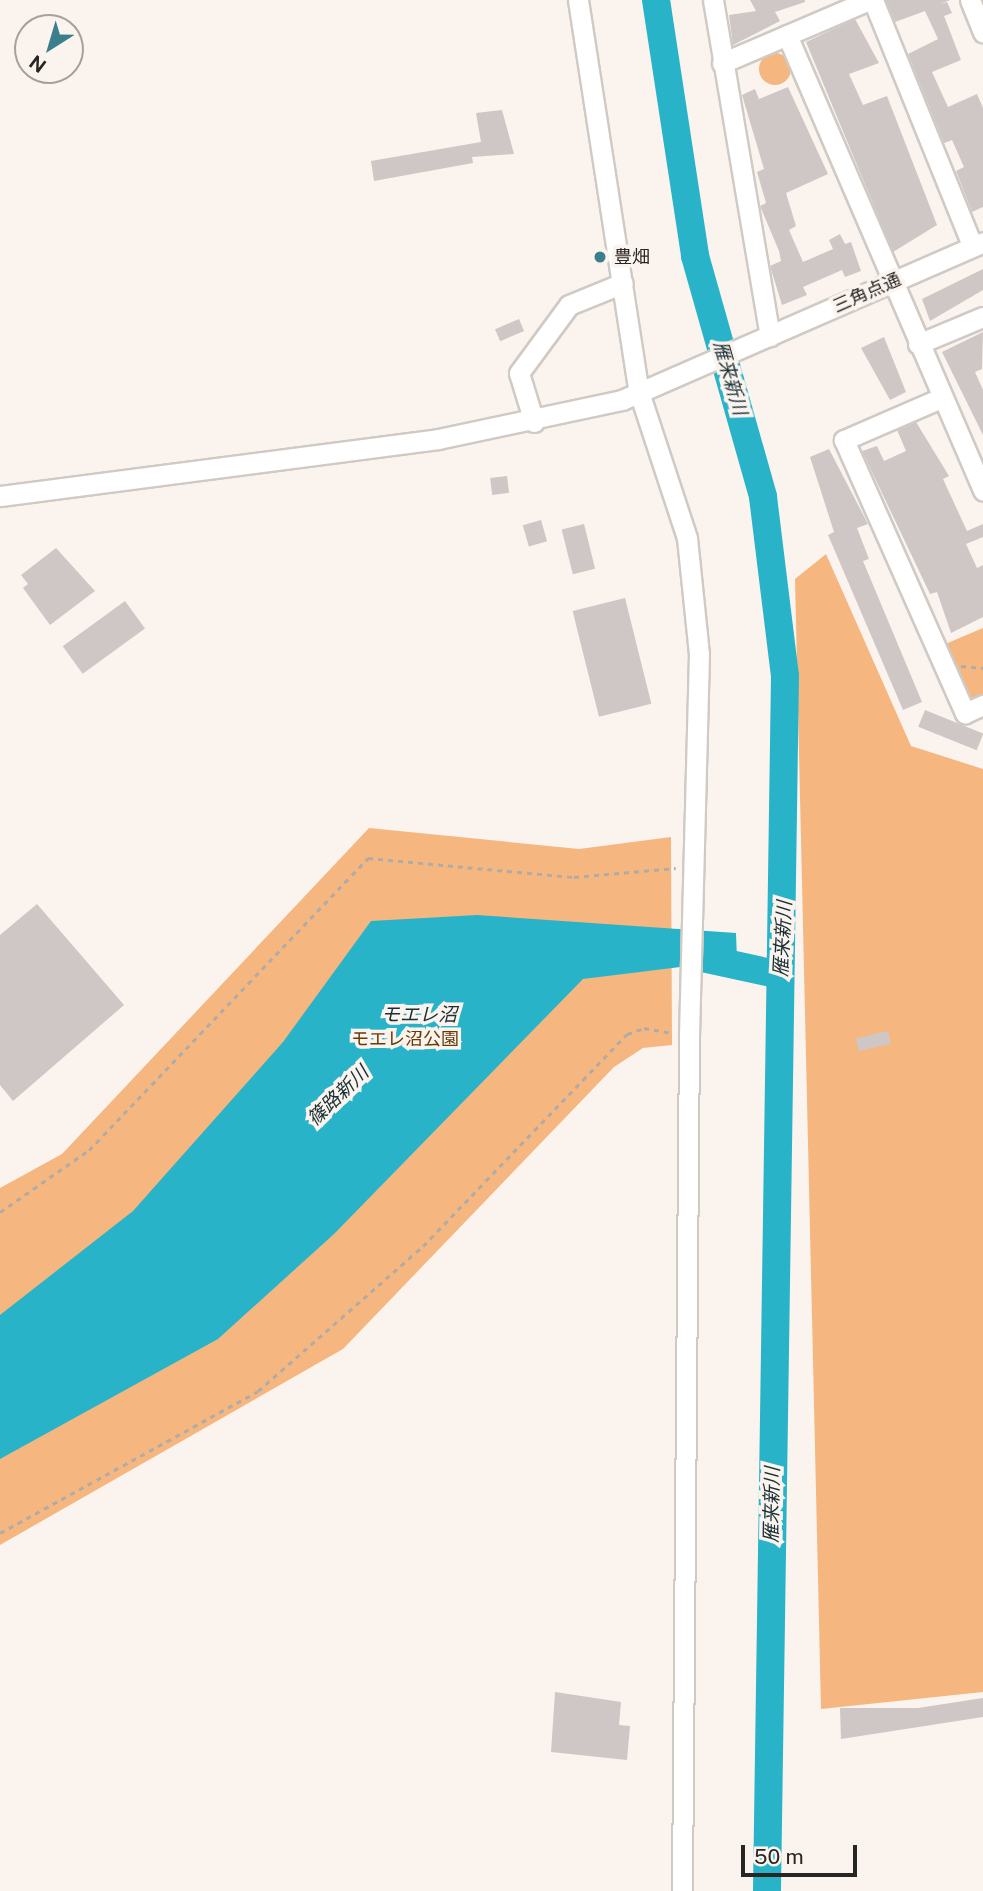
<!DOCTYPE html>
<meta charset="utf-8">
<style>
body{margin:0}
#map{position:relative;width:983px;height:1891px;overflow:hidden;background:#faf3ee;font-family:"Public Sans","Noto Sans JP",sans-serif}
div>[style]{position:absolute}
.green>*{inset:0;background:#f5b77f}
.round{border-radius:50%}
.water>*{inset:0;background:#29b3c9}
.river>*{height:28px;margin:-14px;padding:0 14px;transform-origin:14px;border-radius:14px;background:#29b3c9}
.building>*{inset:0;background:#cfc7c5;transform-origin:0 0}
.path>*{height:2.5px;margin-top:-1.25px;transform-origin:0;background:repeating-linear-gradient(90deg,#b0aba7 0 5px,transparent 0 10px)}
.roads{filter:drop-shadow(2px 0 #d0cac5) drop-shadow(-2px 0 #d0cac5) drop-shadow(0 2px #d0cac5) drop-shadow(0 -2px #d0cac5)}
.minor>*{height:19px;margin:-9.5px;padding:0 9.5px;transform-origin:9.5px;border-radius:9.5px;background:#fff}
.dots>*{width:19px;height:19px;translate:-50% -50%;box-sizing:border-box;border:4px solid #faf3ee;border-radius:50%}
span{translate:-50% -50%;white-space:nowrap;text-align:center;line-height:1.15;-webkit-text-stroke:7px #faf3ee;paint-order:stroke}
.poi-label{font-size:18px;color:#282624}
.left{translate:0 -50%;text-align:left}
.street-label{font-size:18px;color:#282624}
.park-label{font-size:18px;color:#673b07}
.water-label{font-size:19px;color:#192f34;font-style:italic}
.north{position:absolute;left:14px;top:14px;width:70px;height:70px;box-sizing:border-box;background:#faf3ee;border:2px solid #a6a19d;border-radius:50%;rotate:217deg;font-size:19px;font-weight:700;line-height:28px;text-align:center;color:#282624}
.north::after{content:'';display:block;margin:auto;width:24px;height:32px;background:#3b7f8e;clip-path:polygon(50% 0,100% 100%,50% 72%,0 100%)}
.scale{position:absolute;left:741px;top:1845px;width:116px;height:32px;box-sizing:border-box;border:4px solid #282624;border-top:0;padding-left:9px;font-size:21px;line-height:24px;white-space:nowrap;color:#282624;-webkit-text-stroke:5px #faf3ee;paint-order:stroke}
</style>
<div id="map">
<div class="green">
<i class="round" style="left:759px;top:53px;width:32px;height:32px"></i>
<i style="clip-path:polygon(826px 554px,911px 746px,983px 769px,983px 1692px,821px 1709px,795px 579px)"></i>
<i style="clip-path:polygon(983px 628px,983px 698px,978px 701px,966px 697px,943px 645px)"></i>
<i style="clip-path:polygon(369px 828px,579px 849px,671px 837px,672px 1045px,643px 1048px,614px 1067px,343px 1349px,0 1545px,0 1188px,62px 1154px)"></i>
</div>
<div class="water">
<i style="clip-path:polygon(477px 915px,736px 933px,737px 960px,583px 979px,334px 1234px,218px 1339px,0 1459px,0 1315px,133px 1211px,283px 1042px,371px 921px)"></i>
</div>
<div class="river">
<i style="left:656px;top:0;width:259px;rotate:81.3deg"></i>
<i style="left:695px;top:256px;width:250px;rotate:74.2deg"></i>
<i style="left:763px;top:497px;width:180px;rotate:83deg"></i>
<i style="left:785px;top:676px;width:1215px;rotate:90.85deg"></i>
<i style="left:684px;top:954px;width:98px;rotate:12.3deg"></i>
</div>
<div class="building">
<i style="clip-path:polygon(750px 0,805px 0,805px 2px,775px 12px,780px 21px,733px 45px,729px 15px,756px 11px)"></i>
<i style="clip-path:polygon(886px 0,950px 0,940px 4px,947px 2px,952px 13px,944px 16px,961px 60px,932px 72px,948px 107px,977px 94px,983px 108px,983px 207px,972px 212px,956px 171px,964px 167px,952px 140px,944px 143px,908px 54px,938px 39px,925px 11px,895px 22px)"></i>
<i style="clip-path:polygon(855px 19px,879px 63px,849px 74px,863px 105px,887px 96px,937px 225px,893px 252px,806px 42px)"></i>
<i style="clip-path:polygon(788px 87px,828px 174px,786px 193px,796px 226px,789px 230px,803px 262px,833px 249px,829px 240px,840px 234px,845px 244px,851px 242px,861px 271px,845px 277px,842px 270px,803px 287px,807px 295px,782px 305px,770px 266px,781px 261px,779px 251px,760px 206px,766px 203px,757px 172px,764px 169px,742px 95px,755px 89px,759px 99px)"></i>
<i style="clip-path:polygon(502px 110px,514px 154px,472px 157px,473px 163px,374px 181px,371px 161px,481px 142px,476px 113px)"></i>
<i style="clip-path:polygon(983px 269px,983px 290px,930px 321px,922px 299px)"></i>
<i style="left:519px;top:319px;width:13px;height:26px;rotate:67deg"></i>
<i style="clip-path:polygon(983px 332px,982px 369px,975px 372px,983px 390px,983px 435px,942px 352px)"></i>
<i style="clip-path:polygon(884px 337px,906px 392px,890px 400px,861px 348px)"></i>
<i style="clip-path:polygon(916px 422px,949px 476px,943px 479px,967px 531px,983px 524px,983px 537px,966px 544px,977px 568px,983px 565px,983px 617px,951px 633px,937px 592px,930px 594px,862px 451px,877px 446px,884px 461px,906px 451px,897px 430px)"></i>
<i style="clip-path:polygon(829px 449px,868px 524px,857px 528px,869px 559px,863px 561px,922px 702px,903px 710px,828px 535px,834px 532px,810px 457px)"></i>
<i style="left:507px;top:476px;width:17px;height:17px;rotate:83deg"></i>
<i style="left:541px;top:520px;width:22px;height:19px;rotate:74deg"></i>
<i style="left:584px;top:524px;width:46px;height:23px;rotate:76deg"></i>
<i style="clip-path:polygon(56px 548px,95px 591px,50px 625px,23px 588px,28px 584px,21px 575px)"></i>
<i style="left:625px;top:598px;width:109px;height:54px;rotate:76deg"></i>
<i style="left:125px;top:601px;width:34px;height:77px;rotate:54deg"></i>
<i style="left:925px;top:710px;width:63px;height:18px;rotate:22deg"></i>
<i style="clip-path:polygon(37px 904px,124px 1005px,13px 1101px,0 1085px,0 935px)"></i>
<i style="left:888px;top:1031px;width:13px;height:33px;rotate:77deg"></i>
<i style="clip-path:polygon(555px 1692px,621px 1702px,619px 1725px,630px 1726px,627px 1760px,551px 1752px)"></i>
<i style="clip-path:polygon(983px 1698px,983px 1717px,841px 1739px,840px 1708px,918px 1708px)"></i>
</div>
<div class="path">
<i style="left:961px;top:666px;width:22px;rotate:5deg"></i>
<i style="left:0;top:1212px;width:108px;rotate:-34.9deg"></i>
<i style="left:89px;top:1150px;width:404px;rotate:-46.3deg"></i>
<i style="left:368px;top:858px;width:207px;rotate:5.3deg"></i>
<i style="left:574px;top:877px;width:102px;rotate:-5deg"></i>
<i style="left:0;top:1533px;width:294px;rotate:-28.8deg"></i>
<i style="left:258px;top:1391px;width:220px;rotate:-41.3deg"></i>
<i style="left:423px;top:1246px;width:294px;rotate:-46.1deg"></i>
<i style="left:627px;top:1034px;width:18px;rotate:-19deg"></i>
<i style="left:644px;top:1028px;width:27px;rotate:10deg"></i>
</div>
<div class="roads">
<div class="minor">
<i style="left:578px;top:0;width:397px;rotate:81.2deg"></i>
<i style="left:639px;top:392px;width:154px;rotate:71.8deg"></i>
<i style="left:687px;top:538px;width:117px;rotate:84.1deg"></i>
<i style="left:699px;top:654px;width:381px;rotate:91.5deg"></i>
<i style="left:689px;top:1035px;width:856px;rotate:90.47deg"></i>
<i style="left:713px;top:0;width:341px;rotate:80.4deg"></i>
<i style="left:873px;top:0;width:266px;rotate:68deg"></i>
<i style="left:970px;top:0;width:35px;rotate:68deg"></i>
<i style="left:787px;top:35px;width:496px;rotate:66.7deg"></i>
<i style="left:722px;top:63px;width:160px;rotate:-23.2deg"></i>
<i style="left:918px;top:344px;width:70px;rotate:-22.6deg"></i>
<i style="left:941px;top:398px;width:106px;rotate:156.6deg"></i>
<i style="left:844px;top:440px;width:299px;rotate:66.1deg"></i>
<i style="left:965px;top:713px;width:20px;rotate:-24deg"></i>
<i style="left:534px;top:422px;width:51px;rotate:-107deg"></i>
<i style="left:519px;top:373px;width:84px;rotate:-53.7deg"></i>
<i style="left:569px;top:305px;width:58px;rotate:-22.2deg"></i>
<i style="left:0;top:496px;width:442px;rotate:-7.4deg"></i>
<i style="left:438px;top:439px;width:188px;rotate:-12deg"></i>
<i style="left:622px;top:400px;width:394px;rotate:-23.6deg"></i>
</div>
</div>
<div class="dots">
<i style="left:600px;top:257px;background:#3b7f8e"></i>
</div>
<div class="poi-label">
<span class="left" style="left:614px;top:257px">豊畑</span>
</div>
<div class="street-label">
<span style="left:867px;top:293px;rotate:-24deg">三角点通</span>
</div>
<div class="park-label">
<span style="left:405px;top:1039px">モエレ沼公園</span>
</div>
<div class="water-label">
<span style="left:730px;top:378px;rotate:74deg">雁来新川</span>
<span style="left:783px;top:939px;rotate:-87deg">雁来新川</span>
<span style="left:419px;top:1015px">モエレ沼</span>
<span style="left:338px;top:1096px;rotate:-44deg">篠路新川</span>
<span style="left:772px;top:1505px;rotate:-89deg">雁来新川</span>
</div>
<div class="north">N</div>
<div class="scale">50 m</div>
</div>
